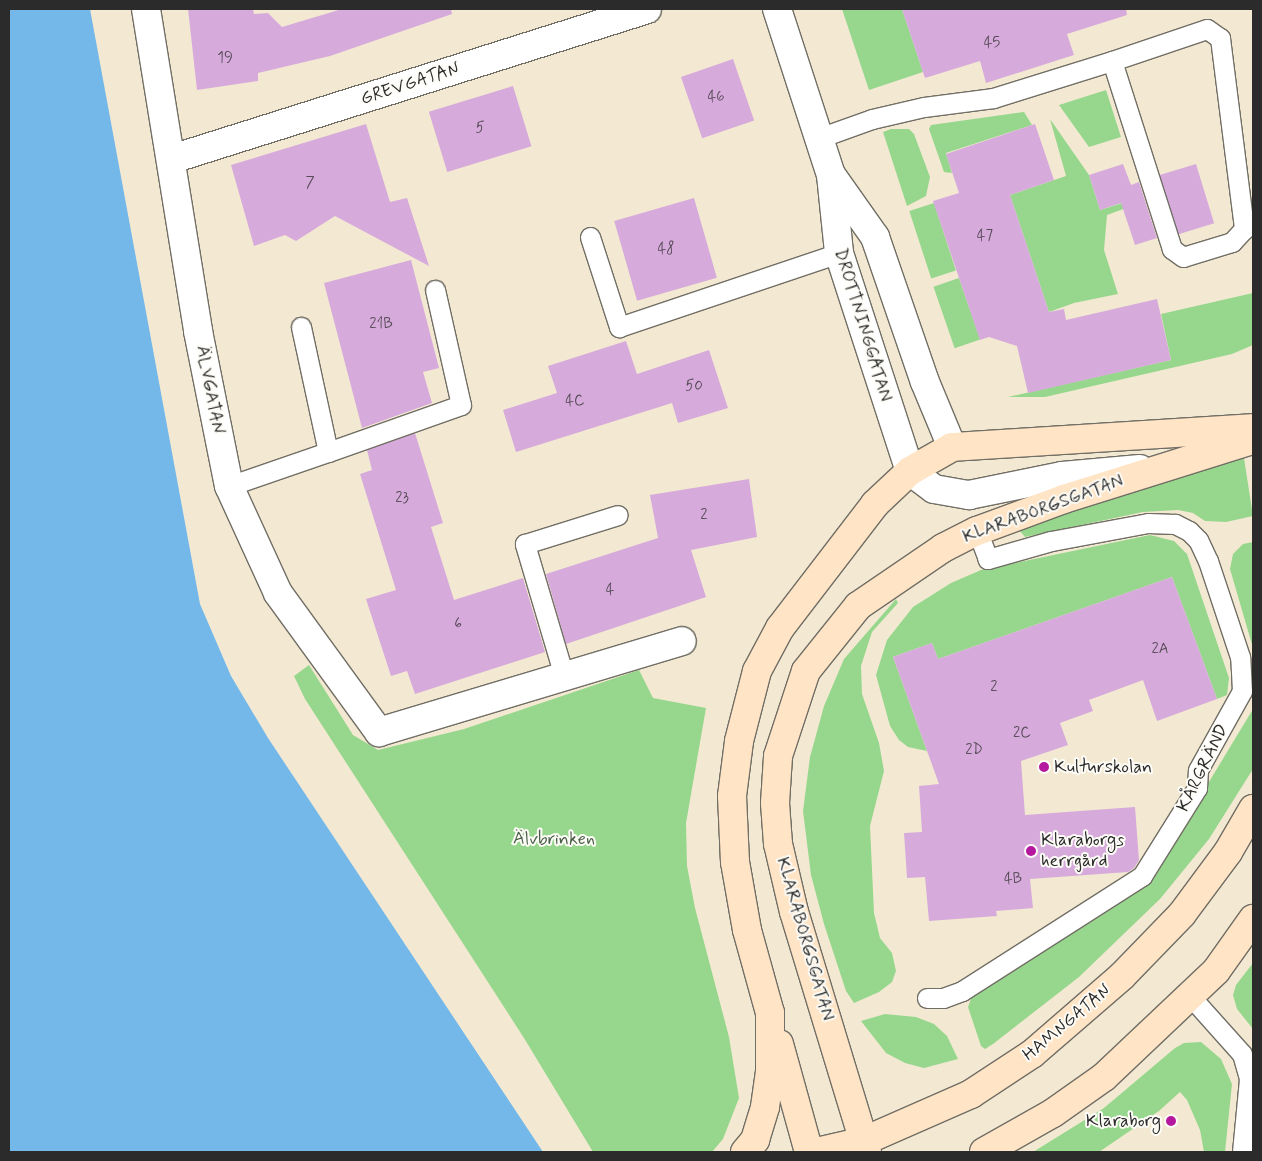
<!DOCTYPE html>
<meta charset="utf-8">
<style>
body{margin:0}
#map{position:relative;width:1262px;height:1161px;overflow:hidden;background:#f3e9d2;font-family:Mynerve,sans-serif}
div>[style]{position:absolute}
.green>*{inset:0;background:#97d78d;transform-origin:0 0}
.water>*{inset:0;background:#74b7e9}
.building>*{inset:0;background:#d7aadc;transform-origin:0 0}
.roads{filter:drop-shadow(1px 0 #716e65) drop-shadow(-1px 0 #716e65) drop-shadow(0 1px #716e65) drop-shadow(0 -1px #716e65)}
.lane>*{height:19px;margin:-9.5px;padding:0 9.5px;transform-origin:9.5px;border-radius:9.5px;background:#fff}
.street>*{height:28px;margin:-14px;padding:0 14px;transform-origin:14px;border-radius:14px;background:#fff}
.secondary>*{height:28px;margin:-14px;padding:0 14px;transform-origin:14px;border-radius:14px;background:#ffe4c6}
.dots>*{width:14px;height:14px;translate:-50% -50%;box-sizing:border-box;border:2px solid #fdfcf7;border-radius:50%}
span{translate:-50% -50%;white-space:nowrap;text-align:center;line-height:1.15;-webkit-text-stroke:4px #fdfcf7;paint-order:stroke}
.number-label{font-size:15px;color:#564b57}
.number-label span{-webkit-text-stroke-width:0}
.street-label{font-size:18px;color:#2b2b2b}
.poi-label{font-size:18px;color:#2b2b2b}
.left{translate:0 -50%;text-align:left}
.right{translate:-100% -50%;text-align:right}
.park-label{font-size:18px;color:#4b5f48}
.frame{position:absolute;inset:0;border:10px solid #2b2b2b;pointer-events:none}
</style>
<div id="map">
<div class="green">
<i style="clip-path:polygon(842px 9px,902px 9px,923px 72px,869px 90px)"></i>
<i style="clip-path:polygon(1106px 90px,1121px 137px,1089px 147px,1059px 105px)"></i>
<i style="clip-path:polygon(1024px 112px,1032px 125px,946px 153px,952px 173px,944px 172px,929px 129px,931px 125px)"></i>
<i style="clip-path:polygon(1050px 119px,1089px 175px,1100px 210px,1135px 199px,1137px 204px,1107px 215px,1104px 250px,1118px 294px,1074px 303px,1049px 312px,1010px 195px,1066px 176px)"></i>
<i style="clip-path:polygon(891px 129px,909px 129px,914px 134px,930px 177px,926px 196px,907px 206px,883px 132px)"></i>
<i style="left:934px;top:203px;width:71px;height:26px;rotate:72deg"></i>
<i style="left:959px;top:278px;width:65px;height:27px;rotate:71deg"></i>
<i style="clip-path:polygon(1253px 293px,1253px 345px,1232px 354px,1045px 397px,1008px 397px,1171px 360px,1161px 314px)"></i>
<i style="clip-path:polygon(1244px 458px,1253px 516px,1226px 522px,1205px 521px,1193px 513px,1178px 510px,1143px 512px,1025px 537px,1019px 530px,1088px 505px)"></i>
<i style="clip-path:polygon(1150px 535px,1174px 541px,1187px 554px,1229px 678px,1227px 695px,1217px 699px,1172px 577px,938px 659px,932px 643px,893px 657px,927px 751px,908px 747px,899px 740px,890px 726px,876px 675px,887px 640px,913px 607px,951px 583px,981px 570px)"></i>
<i style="clip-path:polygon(1253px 542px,1253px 648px,1230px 569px,1233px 554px,1243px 544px)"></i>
<i style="clip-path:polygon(896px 599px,898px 603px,872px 632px,861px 666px,862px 694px,879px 743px,884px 771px,870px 826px,874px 913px,880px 938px,892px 953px,896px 971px,892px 982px,879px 992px,854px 1003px,846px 991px,824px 924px,811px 875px,803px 811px,810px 757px,824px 706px,844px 659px)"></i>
<i style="clip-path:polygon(309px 665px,353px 735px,378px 750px,464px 729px,639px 670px,653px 698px,706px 708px,686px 823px,687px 866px,695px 908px,729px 1037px,739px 1098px,723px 1139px,712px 1152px,593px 1152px,524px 1038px,305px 699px,294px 676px)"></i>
<i style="clip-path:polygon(1253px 709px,1253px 769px,1209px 839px,1160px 899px,1079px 977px,993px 1044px,985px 1049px,981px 1046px,968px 1007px,972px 996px,1148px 883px)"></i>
<i style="clip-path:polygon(1253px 963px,1253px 1029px,1237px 1009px,1233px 995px,1236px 985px)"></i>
<i style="clip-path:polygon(885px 1014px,916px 1017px,934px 1024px,947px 1036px,958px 1059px,924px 1068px,905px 1063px,886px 1053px,861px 1021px)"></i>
<i style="clip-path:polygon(1201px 1042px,1221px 1059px,1232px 1084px,1225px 1152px,1204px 1152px,1200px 1130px,1187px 1100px,1180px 1092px,1159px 1111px,1099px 1152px,1033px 1152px,1104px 1108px,1175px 1048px,1184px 1043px)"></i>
</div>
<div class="water">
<i style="clip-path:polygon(9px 9px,90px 9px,200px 604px,231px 676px,268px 738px,543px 1152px,9px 1152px)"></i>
</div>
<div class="building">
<i style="clip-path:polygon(188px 9px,253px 9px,254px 14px,268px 13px,282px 27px,342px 9px,451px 9px,452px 14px,330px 56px,258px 73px,258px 81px,197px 90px)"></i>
<i style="clip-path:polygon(902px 9px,1126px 9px,1127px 15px,1067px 34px,1074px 55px,986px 83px,980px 61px,925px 78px)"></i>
<i style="left:733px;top:59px;width:65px;height:55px;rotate:71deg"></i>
<i style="left:513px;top:86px;width:63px;height:88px;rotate:73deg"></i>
<i style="clip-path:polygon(366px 124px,390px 202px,407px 198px,429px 266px,335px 216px,296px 241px,285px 235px,254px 246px,231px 165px)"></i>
<i style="clip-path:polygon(1035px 124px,1054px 180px,1010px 195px,1049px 312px,1064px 309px,1066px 320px,1157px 299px,1171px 360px,1028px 393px,1017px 346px,989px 337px,980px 340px,933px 201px,959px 193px,946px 154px)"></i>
<i style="clip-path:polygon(1123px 164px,1131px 185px,1139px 182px,1157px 238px,1135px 245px,1121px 203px,1100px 210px,1089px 175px)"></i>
<i style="left:1196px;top:164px;width:62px;height:38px;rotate:73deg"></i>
<i style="left:694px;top:198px;width:83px;height:83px;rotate:74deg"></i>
<i style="clip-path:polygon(411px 260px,439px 368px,423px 372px,432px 403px,362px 428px,324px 283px)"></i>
<i style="clip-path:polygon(626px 341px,637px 374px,709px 350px,728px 408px,678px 423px,672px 403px,516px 452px,503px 410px,557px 393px,548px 366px)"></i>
<i style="clip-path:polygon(415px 433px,443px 523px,431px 527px,454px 600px,523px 578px,545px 652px,415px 694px,407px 671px,391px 676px,366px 599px,396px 590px,360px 474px,372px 470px,367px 450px)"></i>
<i style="clip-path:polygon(749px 479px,757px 537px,691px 550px,706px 597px,566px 644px,546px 574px,658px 538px,650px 495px)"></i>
<i style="clip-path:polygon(1172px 577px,1217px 699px,1157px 721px,1143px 680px,1089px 700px,1093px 711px,1060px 723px,1068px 745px,1021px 761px,1025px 815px,1135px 807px,1139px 860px,1134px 868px,1128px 872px,1030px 879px,1033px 908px,996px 911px,997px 916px,929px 921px,925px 877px,907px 878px,904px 833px,922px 832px,919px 786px,939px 784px,893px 657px,932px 643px,938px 659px)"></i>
</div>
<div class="roads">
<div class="lane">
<i style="left:1207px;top:29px;width:16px;rotate:35deg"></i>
<i style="left:1220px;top:38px;width:193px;rotate:82.8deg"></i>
<i style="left:1244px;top:229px;width:18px;rotate:133deg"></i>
<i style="left:1232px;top:242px;width:51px;rotate:163deg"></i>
<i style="left:1183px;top:257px;width:14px;rotate:-144deg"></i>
<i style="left:1172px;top:249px;width:197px;rotate:-107.7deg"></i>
<i style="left:1112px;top:61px;width:100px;rotate:-18.6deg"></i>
<i style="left:819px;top:138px;width:56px;rotate:-19.7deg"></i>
<i style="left:872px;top:119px;width:53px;rotate:-13deg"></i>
<i style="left:924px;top:107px;width:70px;rotate:-7.4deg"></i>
<i style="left:993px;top:98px;width:125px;rotate:-17.3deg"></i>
<i style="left:590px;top:237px;width:95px;rotate:72.1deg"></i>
<i style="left:619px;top:327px;width:232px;rotate:-18.6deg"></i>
<i style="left:328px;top:452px;width:141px;rotate:-19.5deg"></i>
<i style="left:461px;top:405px;width:118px;rotate:-102.7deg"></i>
<i style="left:229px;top:486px;width:105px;rotate:-19deg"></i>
<i style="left:328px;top:452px;width:128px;rotate:-102.2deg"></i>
<i style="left:564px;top:676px;width:138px;rotate:-106.5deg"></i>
<i style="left:525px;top:544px;width:97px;rotate:-17.3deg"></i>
<i style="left:1191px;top:997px;width:76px;rotate:48.2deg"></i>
<i style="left:1242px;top:1054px;width:26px;rotate:74deg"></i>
<i style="left:1249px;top:1079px;width:73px;rotate:95.5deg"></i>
<i style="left:927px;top:998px;width:16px"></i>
<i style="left:943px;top:998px;width:20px;rotate:-20deg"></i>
<i style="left:962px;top:991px;width:214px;rotate:-32.6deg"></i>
<i style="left:1142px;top:876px;width:104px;rotate:-58deg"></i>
<i style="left:1197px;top:788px;width:18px;rotate:-87deg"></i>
<i style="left:1198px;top:770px;width:90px;rotate:-60.9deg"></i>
<i style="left:1242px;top:691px;width:34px;rotate:-93deg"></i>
<i style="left:1240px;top:657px;width:101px;rotate:-108.4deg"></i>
<i style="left:1208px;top:561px;width:23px;rotate:-115deg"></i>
<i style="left:1198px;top:540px;width:13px;rotate:-135deg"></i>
<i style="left:1189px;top:531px;width:16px;rotate:-153deg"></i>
<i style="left:1175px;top:524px;width:27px;rotate:-178deg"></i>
<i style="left:1148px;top:523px;width:99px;rotate:169.5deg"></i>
<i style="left:1051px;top:541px;width:66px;rotate:164.1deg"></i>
<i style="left:988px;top:559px;width:30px;rotate:-111deg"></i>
</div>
<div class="street">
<i style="left:146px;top:9px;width:326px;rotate:80.8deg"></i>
<i style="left:198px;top:331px;width:158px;rotate:78.7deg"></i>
<i style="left:229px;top:486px;width:118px;rotate:65.4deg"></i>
<i style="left:278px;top:593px;width:172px;rotate:54deg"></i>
<i style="left:379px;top:732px;width:316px;rotate:-16.7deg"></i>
<i style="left:777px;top:9px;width:175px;rotate:72deg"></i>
<i style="left:831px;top:175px;width:78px;rotate:84.1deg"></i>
<i style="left:839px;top:253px;width:229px;rotate:72deg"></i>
<i style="left:910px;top:471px;width:30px;rotate:37deg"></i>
<i style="left:934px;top:489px;width:36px;rotate:10deg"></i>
<i style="left:969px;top:495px;width:95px;rotate:-11.5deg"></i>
<i style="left:1062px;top:476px;width:78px;rotate:-5.1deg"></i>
<i style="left:172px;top:159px;width:498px;rotate:-17.5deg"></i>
<i style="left:832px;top:176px;width:75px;rotate:54.8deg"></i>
<i style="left:875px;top:237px;width:153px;rotate:71deg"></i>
<i style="left:925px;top:382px;width:70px;rotate:67.4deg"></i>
</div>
<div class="secondary">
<i style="left:779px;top:1044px;width:112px;rotate:74.5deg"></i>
<i style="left:745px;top:1152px;width:16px;rotate:-50deg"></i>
<i style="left:755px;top:1140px;width:34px;rotate:-73deg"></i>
<i style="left:765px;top:1107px;width:36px;rotate:-82deg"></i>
<i style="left:770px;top:1071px;width:58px;rotate:-90deg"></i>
<i style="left:770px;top:1013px;width:86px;rotate:-105.5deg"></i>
<i style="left:747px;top:930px;width:69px;rotate:-100deg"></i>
<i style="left:735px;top:862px;width:66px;rotate:-92.6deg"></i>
<i style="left:732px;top:796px;width:55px;rotate:-82.7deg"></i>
<i style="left:739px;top:741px;width:72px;rotate:-75.6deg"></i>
<i style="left:757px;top:671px;width:49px;rotate:-61.9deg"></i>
<i style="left:780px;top:628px;width:156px;rotate:-52.5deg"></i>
<i style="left:875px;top:504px;width:48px;rotate:-43.3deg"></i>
<i style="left:910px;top:471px;width:48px;rotate:-29.7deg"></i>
<i style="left:952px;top:447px;width:302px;rotate:-3.6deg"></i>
<i style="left:817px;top:1152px;width:48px;rotate:-13.2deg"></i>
<i style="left:864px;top:1141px;width:117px;rotate:-23.7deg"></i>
<i style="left:971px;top:1094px;width:73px;rotate:-33.3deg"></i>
<i style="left:1032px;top:1054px;width:119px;rotate:-40.9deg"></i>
<i style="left:1122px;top:976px;width:86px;rotate:-45.9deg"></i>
<i style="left:1182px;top:914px;width:77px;rotate:-53.4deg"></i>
<i style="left:1228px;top:852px;width:50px;rotate:-59.8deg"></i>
<i style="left:867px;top:1152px;width:251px;rotate:-106.9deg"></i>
<i style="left:794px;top:912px;width:70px;rotate:-103.2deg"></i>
<i style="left:778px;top:844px;width:41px;rotate:-94.2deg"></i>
<i style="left:775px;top:803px;width:47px;rotate:-86.3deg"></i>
<i style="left:778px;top:756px;width:89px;rotate:-71.8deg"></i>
<i style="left:806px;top:671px;width:83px;rotate:-51.3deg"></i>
<i style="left:858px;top:606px;width:103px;rotate:-34.3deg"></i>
<i style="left:943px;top:548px;width:38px;rotate:-27deg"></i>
<i style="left:977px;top:531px;width:93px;rotate:-20.2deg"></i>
<i style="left:1064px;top:499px;width:197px;rotate:-17.4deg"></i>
<i style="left:984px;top:1152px;width:79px;rotate:-29.5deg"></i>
<i style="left:1053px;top:1113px;width:62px;rotate:-35.2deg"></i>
<i style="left:1104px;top:1077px;width:154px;rotate:-43.4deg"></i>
<i style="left:1216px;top:971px;width:64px;rotate:-54.6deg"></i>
</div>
</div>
<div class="dots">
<i style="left:1044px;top:767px;background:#b5179e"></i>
<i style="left:1031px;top:851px;background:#b5179e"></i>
<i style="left:1171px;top:1121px;background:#b5179e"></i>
</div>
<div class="number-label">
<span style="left:992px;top:44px">45</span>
<span style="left:225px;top:59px">19</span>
<span style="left:716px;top:98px">46</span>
<span style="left:480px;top:129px">5</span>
<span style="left:310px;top:184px">7</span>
<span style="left:985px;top:237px">47</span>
<span style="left:666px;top:250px">48</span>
<span style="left:381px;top:325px">21B</span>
<span style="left:694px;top:387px">50</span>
<span style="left:575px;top:402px">4C</span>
<span style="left:402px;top:499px">23</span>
<span style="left:704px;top:516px">2</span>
<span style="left:610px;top:591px">4</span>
<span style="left:458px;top:625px">6</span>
<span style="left:1160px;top:650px">2A</span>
<span style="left:994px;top:688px">2</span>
<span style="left:1022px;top:734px">2C</span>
<span style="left:974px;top:751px">2D</span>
<span style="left:1013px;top:880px">4B</span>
</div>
<div class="street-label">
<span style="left:410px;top:84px;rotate:-18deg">GREVGATAN</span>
<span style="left:863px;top:325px;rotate:73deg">DROTTNINGGATAN</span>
<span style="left:210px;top:390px;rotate:79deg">ÄLVGATAN</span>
<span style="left:1043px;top:509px;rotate:-20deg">KLARABORGSGATAN</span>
<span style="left:1203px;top:768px;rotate:-64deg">KÅRGRÄND</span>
<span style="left:805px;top:939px;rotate:74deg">KLARABORGSGATAN</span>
<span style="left:1067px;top:1023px;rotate:-40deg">HAMNGATAN</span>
</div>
<div class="poi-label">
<span class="left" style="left:1054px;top:767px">Kulturskolan</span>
<span class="left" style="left:1041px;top:851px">Klaraborgs<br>herrgård</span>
<span class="right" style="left:1161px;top:1121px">Klaraborg</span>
</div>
<div class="park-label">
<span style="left:554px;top:839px">Älvbrinken</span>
</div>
<div class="frame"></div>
</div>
